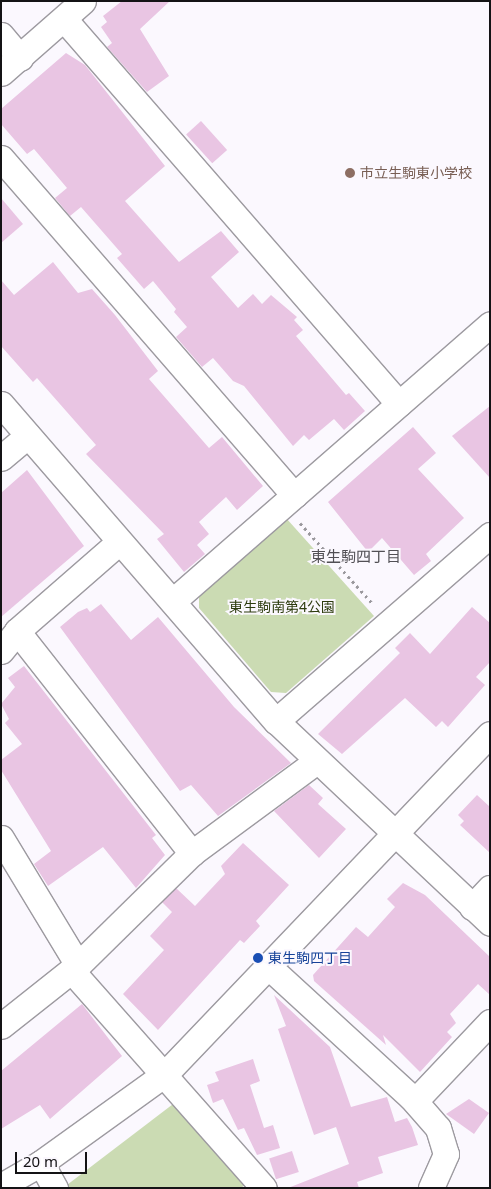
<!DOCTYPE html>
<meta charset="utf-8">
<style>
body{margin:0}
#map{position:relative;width:491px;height:1189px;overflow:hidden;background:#fbf8fe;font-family:"Noto Sans","Noto Sans JP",sans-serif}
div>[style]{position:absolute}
.green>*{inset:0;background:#cbdbb3}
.building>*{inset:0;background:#e9c5e3;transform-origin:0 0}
.path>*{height:3px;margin-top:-1.5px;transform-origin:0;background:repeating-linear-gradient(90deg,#9a989d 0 2.5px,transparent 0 6.5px)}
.roads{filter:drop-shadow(1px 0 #9d9aa0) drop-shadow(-1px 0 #9d9aa0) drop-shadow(0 1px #9d9aa0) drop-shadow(0 -1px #9d9aa0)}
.minor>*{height:25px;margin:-12.5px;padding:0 12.5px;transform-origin:12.5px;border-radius:12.5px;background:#fff}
.dots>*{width:14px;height:14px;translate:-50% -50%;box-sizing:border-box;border:2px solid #fbf8fe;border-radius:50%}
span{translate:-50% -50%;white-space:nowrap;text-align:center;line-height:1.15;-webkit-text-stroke:4px #fbf8fe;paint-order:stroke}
.education-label{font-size:14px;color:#785e54}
.left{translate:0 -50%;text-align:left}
.park-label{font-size:14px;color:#2e3c0f}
.transit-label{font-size:14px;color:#164399}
.neighbourhood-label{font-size:15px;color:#525055}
.frame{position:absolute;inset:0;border:2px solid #141315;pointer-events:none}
.scale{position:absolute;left:15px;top:1152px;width:72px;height:22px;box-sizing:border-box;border:2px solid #141315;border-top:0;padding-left:6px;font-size:15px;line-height:18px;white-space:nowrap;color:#141315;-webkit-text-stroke:4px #fbf8fe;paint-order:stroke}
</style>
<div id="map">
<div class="green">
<i style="clip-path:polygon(286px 518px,374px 616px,286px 693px,271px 692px,199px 608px,199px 594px)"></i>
<i style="clip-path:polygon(181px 1098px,249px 1182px,241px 1188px,63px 1188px)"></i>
</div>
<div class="building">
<i style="clip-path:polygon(122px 1px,170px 1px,140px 29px,169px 76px,147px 92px,107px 47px,112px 43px,101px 27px,107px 22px,103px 16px)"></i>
<i style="clip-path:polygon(66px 53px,85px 65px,165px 166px,125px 201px,179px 262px,221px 231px,239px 252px,211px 277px,238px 308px,253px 294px,262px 304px,271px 295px,297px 317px,294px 320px,303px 330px,296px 336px,346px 395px,349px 393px,365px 411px,344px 430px,334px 419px,309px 440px,304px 435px,293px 446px,244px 386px,233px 381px,213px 358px,202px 367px,176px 337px,187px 327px,174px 312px,176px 309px,153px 281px,144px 289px,117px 258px,122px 254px,81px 207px,70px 216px,55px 198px,67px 188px,34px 149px,27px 154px,1px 124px,1px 109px)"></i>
<i style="left:201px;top:121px;width:39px;height:20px;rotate:48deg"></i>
<i style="clip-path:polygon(1px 198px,23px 224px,1px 243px)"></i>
<i style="clip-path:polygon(53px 262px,78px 293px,92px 289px,115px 315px,158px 371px,149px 379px,209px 448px,222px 437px,263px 486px,237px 510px,226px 497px,199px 522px,209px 534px,197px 545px,205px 554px,184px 572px,157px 539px,164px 534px,86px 454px,96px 445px,37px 378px,33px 382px,1px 346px,1px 280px,14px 295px)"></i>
<i style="clip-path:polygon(490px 406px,490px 478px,452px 436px)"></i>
<i style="clip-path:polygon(413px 427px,436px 453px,418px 469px,464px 518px,426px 554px,431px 561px,414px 575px,382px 538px,368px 552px,328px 502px)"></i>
<i style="clip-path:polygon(27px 470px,84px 546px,1px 617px,1px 493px)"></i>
<i style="clip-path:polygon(101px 604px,131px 640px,158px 617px,234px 707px,291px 763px,218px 816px,191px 785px,180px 791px,60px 627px,78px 612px,87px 608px,90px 612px)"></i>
<i style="clip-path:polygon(472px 607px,490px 623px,490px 662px,476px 677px,485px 685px,448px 727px,442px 721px,436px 727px,405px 698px,342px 754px,318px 734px,400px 653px,395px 648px,410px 633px,430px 654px)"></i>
<i style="clip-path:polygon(24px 666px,156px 835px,152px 838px,165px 855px,136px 888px,103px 847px,48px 886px,34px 864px,51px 851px,1px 770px,1px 760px,22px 744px,5px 723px,9px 719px,1px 704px,15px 687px,8px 678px)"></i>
<i style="clip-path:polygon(309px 785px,323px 798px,318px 804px,346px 829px,319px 858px,274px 811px)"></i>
<i style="clip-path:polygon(477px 795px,490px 807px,490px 853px,460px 825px,464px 821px,458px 815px)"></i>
<i style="clip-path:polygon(243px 843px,289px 885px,256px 921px,260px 926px,244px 943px,240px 940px,158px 1030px,123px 994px,164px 950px,150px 936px,172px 912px,162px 902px,176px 888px,195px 906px,225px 874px,221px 866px)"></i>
<i style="clip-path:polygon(403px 883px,425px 895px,490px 957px,490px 995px,478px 984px,450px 1014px,456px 1023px,447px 1032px,452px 1037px,420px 1072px,383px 1035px,386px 1045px,314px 981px,313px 975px,356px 927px,368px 937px,395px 907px,387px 899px)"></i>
<i style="clip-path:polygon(274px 995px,330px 1047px,351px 1107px,387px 1097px,395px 1122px,407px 1118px,412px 1127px,418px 1145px,378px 1157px,383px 1173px,357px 1182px,359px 1188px,288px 1188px,349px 1164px,336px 1127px,314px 1135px,278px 1029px,286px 1026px)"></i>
<i style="clip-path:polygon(82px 1004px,122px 1056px,50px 1119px,40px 1105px,1px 1129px,1px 1071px)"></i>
<i style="clip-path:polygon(253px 1059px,260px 1081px,250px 1085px,264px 1128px,273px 1125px,280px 1148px,257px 1155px,244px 1128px,238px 1130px,223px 1099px,213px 1103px,207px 1085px,219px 1081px,215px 1072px)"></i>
<i style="clip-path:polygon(469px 1099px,489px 1113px,474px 1134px,446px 1114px)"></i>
<i style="left:292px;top:1151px;width:22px;height:24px;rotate:72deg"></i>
</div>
<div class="path">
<i style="left:300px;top:523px;width:109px;rotate:48deg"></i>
</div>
<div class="roads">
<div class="minor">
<i style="left:64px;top:19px;width:510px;rotate:48.97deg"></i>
<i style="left:1px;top:35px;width:30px;rotate:50deg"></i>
<i style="left:1px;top:73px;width:109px;rotate:-41.3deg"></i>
<i style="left:1px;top:158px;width:447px;rotate:49deg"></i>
<i style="left:1px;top:404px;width:420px;rotate:49.1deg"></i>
<i style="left:276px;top:721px;width:294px;rotate:43.3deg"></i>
<i style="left:1px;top:458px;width:35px;rotate:-40deg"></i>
<i style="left:173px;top:601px;width:421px;rotate:-41.1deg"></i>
<i style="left:17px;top:631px;width:283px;rotate:51.8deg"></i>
<i style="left:1px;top:651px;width:26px;rotate:-51deg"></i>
<i style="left:17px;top:631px;width:135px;rotate:-41.1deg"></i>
<i style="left:276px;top:721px;width:284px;rotate:-41deg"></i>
<i style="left:1px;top:838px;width:149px;rotate:58.8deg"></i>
<i style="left:472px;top:907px;width:26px;rotate:-47deg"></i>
<i style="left:270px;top:968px;width:191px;rotate:42.5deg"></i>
<i style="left:411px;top:1097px;width:41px;rotate:48.9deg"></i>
<i style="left:438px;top:1128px;width:27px;rotate:73deg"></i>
<i style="left:446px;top:1154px;width:37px;rotate:114deg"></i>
<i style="left:71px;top:970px;width:291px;rotate:48.5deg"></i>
<i style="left:1px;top:1026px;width:98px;rotate:-38.4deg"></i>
<i style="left:78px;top:965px;width:160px;rotate:-44.5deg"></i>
<i style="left:192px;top:853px;width:155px;rotate:-36.4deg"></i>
<i style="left:415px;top:1101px;width:109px;rotate:-46.5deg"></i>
<i style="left:41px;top:1163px;width:29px;rotate:61deg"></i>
<i style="left:1px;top:1186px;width:46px;rotate:-29.9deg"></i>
<i style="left:41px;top:1163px;width:153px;rotate:-35.7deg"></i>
<i style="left:165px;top:1074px;width:470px;rotate:-46.3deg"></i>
</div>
</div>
<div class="dots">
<i style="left:350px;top:173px;background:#8d6e63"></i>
<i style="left:258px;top:958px;background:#1a4fb4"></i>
</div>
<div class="education-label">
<span class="left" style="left:360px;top:173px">市立生駒東小学校</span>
</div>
<div class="park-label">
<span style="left:282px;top:607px">東生駒南第4公園</span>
</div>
<div class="transit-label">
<span class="left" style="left:268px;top:958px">東生駒四丁目</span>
</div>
<div class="neighbourhood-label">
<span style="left:356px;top:557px">東生駒四丁目</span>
</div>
<div class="frame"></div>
<div class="scale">20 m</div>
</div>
